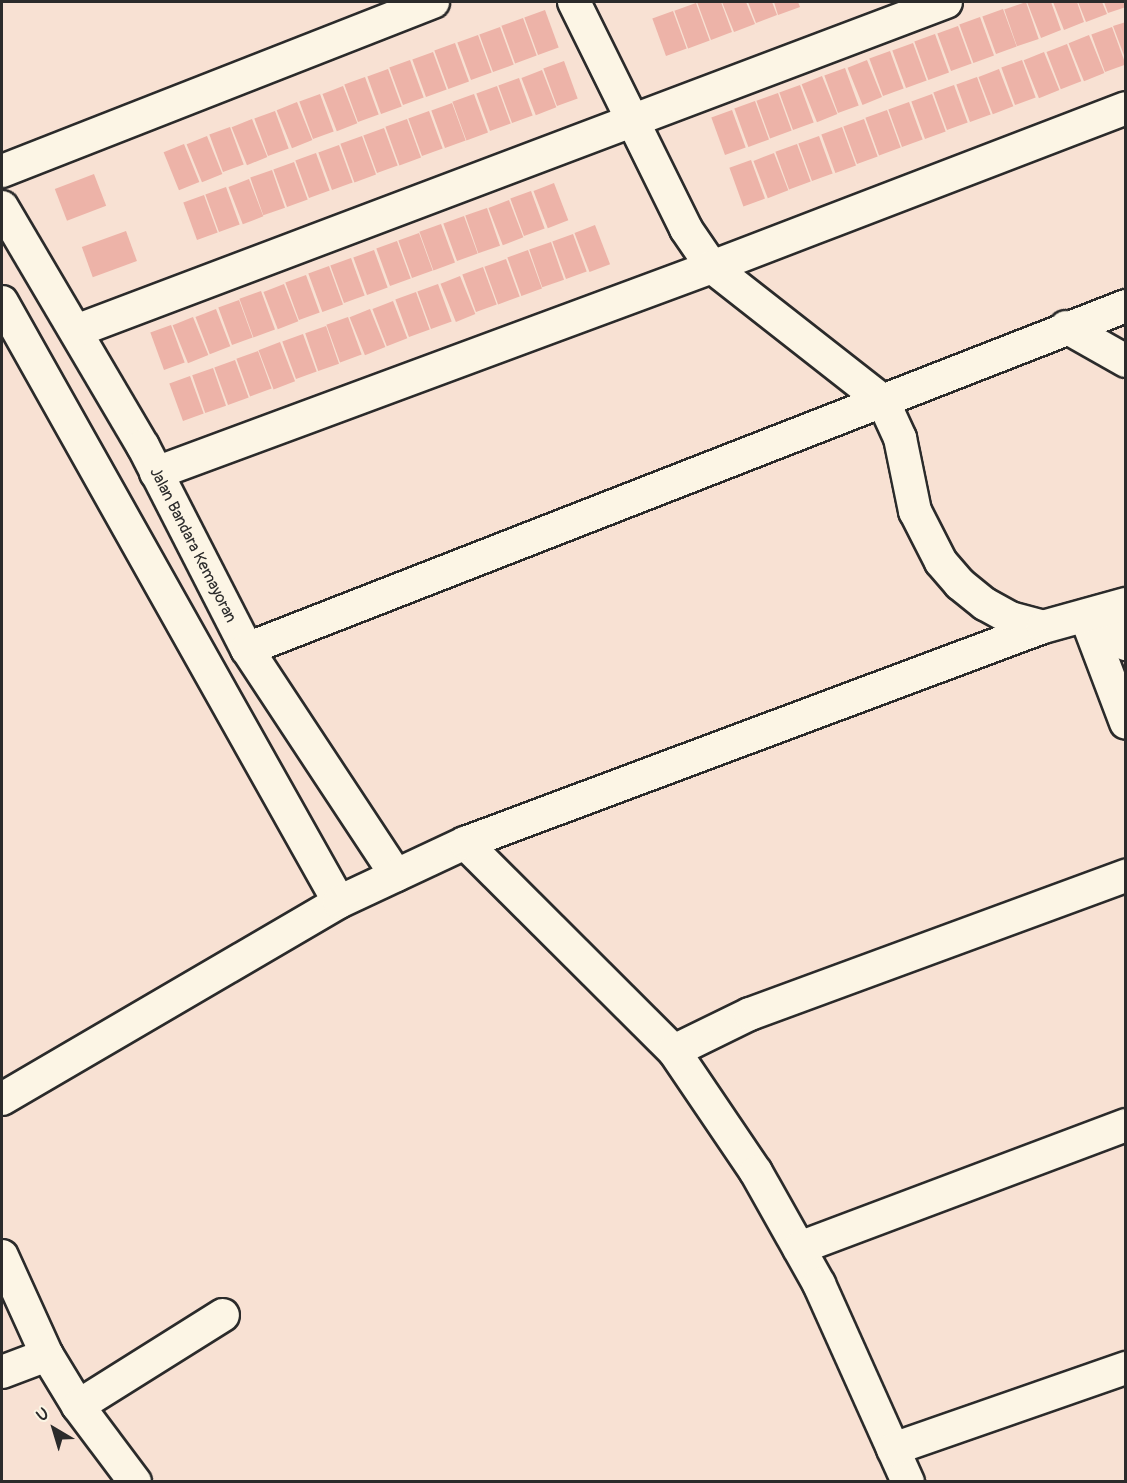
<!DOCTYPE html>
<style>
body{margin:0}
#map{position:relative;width:1127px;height:1483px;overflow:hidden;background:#f8e1d3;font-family:Pangolin,sans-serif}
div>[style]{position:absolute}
.building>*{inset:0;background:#edb3a8;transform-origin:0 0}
.roads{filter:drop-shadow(2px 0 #2b2b2b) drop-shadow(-2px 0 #2b2b2b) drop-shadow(0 2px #2b2b2b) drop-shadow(0 -2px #2b2b2b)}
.street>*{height:32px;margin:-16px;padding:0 16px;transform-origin:16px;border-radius:16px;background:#fcf5e5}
span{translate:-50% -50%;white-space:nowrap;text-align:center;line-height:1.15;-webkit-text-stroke:4.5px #fcf5e5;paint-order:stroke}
.street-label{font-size:16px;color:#2b2b2b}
.frame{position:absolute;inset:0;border:3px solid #2b2b2b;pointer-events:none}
.north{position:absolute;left:24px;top:1399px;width:60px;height:60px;-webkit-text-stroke:4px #fcf5e5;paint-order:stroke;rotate:322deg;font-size:16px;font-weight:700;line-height:24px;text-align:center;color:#2b2b2b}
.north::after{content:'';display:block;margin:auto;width:21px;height:27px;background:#2b2b2b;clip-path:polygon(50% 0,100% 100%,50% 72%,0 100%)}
</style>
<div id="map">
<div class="building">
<i style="clip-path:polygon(697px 2px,721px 2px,732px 32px,711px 40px)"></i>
<i style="clip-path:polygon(722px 2px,746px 2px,755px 24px,734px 32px)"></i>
<i style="clip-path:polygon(748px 2px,772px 2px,777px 15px,756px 23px)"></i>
<i style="clip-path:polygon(774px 2px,798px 2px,800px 7px,778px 15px)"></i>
<i style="left:1026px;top:2px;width:39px;height:23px;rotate:71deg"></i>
<i style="clip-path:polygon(1027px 2px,1051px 2px,1061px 30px,1041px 38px)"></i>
<i style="clip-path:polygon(1053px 2px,1077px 2px,1084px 22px,1064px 30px)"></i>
<i style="clip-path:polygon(1078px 2px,1102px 2px,1107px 14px,1086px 22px)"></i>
<i style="clip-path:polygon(1104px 2px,1126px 2px,1126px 7px,1108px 13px)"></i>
<i style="left:696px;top:3px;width:40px;height:23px;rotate:70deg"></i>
<i style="left:1003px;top:9px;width:40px;height:22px;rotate:70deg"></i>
<i style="left:545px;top:10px;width:40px;height:22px;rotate:70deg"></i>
<i style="left:673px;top:11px;width:40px;height:22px;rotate:70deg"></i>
<i style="left:980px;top:17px;width:41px;height:22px;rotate:70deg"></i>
<i style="left:523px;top:18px;width:40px;height:23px;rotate:70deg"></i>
<i style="clip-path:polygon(1126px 22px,1126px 58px,1125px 58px,1113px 26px)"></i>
<i style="left:958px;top:26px;width:40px;height:22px;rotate:70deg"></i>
<i style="left:500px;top:27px;width:40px;height:22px;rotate:70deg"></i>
<i style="left:1112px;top:27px;width:40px;height:22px;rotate:70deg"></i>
<i style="left:935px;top:34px;width:41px;height:22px;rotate:70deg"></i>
<i style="left:478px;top:35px;width:40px;height:22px;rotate:70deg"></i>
<i style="left:1089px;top:35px;width:41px;height:22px;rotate:68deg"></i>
<i style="left:455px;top:43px;width:41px;height:22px;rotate:70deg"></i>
<i style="left:913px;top:43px;width:40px;height:22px;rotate:70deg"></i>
<i style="left:1067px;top:44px;width:40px;height:22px;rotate:69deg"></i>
<i style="left:890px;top:51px;width:40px;height:22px;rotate:70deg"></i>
<i style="left:433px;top:52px;width:40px;height:22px;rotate:70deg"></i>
<i style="left:1044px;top:52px;width:41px;height:22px;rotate:68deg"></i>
<i style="left:410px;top:60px;width:40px;height:22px;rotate:70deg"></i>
<i style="left:867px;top:60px;width:40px;height:21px;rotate:68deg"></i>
<i style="left:1022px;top:60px;width:40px;height:22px;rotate:70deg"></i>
<i style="left:564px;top:61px;width:40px;height:22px;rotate:70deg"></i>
<i style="left:845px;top:68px;width:40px;height:22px;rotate:70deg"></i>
<i style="left:388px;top:69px;width:40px;height:22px;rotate:70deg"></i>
<i style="left:999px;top:69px;width:40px;height:22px;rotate:69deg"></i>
<i style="left:542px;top:70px;width:40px;height:22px;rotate:69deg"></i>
<i style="left:822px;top:76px;width:41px;height:22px;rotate:68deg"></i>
<i style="left:365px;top:77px;width:40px;height:22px;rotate:70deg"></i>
<i style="left:977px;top:77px;width:40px;height:22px;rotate:70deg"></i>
<i style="left:519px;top:78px;width:40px;height:22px;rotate:70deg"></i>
<i style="left:800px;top:85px;width:40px;height:22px;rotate:70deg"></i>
<i style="left:954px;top:85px;width:40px;height:22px;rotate:70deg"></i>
<i style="left:343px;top:86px;width:40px;height:22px;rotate:69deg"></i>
<i style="left:497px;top:86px;width:40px;height:22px;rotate:70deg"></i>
<i style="left:778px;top:93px;width:40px;height:23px;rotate:70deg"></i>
<i style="left:320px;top:94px;width:40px;height:22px;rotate:70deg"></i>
<i style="left:474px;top:94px;width:41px;height:23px;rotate:70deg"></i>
<i style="left:932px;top:94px;width:40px;height:22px;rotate:70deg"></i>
<i style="left:755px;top:101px;width:41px;height:22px;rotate:70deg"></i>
<i style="left:297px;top:102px;width:41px;height:22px;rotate:68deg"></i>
<i style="left:909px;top:102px;width:40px;height:22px;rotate:70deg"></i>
<i style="left:452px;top:103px;width:40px;height:22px;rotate:70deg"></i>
<i style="left:732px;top:110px;width:40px;height:22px;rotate:70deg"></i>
<i style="left:887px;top:110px;width:40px;height:23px;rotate:70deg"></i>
<i style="left:275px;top:111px;width:40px;height:22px;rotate:70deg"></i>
<i style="left:429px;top:111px;width:40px;height:22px;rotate:70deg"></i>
<i style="left:252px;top:119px;width:41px;height:22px;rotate:68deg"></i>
<i style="left:407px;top:119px;width:41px;height:23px;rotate:70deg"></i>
<i style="left:864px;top:119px;width:40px;height:22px;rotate:70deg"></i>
<i style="left:230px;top:127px;width:40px;height:22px;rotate:70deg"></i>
<i style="left:842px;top:127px;width:41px;height:22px;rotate:70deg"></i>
<i style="left:384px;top:128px;width:40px;height:22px;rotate:70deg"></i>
<i style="left:207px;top:136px;width:41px;height:22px;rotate:68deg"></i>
<i style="left:362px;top:136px;width:41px;height:23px;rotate:70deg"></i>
<i style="left:819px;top:136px;width:40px;height:22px;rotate:70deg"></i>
<i style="left:184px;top:144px;width:41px;height:22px;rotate:68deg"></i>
<i style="left:797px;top:144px;width:40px;height:23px;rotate:70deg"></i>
<i style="left:339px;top:145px;width:40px;height:22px;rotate:70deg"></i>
<i style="left:316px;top:153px;width:40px;height:22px;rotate:70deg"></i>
<i style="left:774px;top:153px;width:40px;height:22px;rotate:69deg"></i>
<i style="left:751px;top:160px;width:41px;height:23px;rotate:70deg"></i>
<i style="left:294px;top:162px;width:40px;height:22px;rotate:70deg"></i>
<i style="left:272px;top:170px;width:40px;height:23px;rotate:71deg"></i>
<i style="left:94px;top:174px;width:34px;height:42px;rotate:69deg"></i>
<i style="left:249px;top:179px;width:40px;height:22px;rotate:69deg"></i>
<i style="left:554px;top:183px;width:40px;height:22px;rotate:69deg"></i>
<i style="left:226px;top:187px;width:40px;height:22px;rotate:70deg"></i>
<i style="left:531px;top:191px;width:40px;height:22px;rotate:70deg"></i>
<i style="left:204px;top:195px;width:40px;height:22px;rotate:70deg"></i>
<i style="left:509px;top:200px;width:40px;height:22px;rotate:69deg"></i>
<i style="left:487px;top:208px;width:40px;height:23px;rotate:71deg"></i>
<i style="left:464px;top:216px;width:40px;height:22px;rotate:70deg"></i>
<i style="left:441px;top:224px;width:41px;height:23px;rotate:70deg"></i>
<i style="left:595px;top:225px;width:42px;height:22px;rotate:69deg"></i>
<i style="left:126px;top:231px;width:32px;height:47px;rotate:70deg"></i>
<i style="left:419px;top:233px;width:40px;height:22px;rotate:70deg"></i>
<i style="left:573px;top:234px;width:40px;height:22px;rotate:70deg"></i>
<i style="left:397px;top:241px;width:40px;height:22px;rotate:70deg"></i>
<i style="left:551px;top:242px;width:40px;height:23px;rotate:71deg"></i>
<i style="left:374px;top:250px;width:40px;height:22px;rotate:70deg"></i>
<i style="left:528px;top:250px;width:41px;height:22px;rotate:70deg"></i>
<i style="left:351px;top:258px;width:40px;height:22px;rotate:70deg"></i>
<i style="left:506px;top:259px;width:40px;height:23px;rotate:70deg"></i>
<i style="left:329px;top:266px;width:41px;height:22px;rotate:70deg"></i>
<i style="left:483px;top:267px;width:40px;height:22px;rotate:70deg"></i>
<i style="left:306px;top:275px;width:40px;height:22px;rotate:70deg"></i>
<i style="left:460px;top:276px;width:41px;height:21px;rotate:68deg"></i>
<i style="left:284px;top:284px;width:40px;height:22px;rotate:69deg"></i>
<i style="left:438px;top:284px;width:40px;height:22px;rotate:70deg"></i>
<i style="left:261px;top:291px;width:41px;height:23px;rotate:70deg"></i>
<i style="left:416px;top:292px;width:40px;height:22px;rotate:70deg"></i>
<i style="left:239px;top:300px;width:40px;height:22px;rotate:70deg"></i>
<i style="left:393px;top:301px;width:40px;height:22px;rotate:69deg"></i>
<i style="left:216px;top:309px;width:40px;height:22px;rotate:69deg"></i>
<i style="left:370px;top:309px;width:41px;height:22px;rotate:68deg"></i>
<i style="left:193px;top:317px;width:41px;height:22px;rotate:68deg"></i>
<i style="left:348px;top:317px;width:40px;height:23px;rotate:70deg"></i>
<i style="left:171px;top:325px;width:40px;height:22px;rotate:70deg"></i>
<i style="left:326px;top:326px;width:40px;height:22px;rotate:71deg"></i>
<i style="left:303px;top:334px;width:40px;height:22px;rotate:70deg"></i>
<i style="left:280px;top:342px;width:42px;height:23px;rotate:69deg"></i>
<i style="left:258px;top:351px;width:40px;height:23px;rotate:70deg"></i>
<i style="left:235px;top:360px;width:40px;height:22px;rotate:70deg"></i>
<i style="left:213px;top:368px;width:40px;height:22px;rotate:71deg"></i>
<i style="left:190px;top:376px;width:40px;height:22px;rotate:70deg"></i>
</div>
<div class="roads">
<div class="street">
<i style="left:574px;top:2px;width:253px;rotate:63.7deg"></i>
<i style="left:686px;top:229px;width:46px;rotate:55.6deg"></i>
<i style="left:712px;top:267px;width:217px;rotate:38.1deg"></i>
<i style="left:883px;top:401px;width:41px;rotate:65.3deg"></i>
<i style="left:900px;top:438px;width:75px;rotate:78.4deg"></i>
<i style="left:915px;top:511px;width:57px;rotate:63deg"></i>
<i style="left:941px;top:562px;width:29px;rotate:49deg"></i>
<i style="left:960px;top:584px;width:32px;rotate:39deg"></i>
<i style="left:985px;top:604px;width:29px;rotate:29deg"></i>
<i style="left:1010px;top:618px;width:34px;rotate:15deg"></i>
<i style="left:2px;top:171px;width:463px;rotate:-21.4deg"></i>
<i style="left:2px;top:207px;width:277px;rotate:59.5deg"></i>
<i style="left:143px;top:446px;width:228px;rotate:62.9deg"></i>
<i style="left:247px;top:649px;width:271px;rotate:56.6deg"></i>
<i style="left:2px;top:302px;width:688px;rotate:60.68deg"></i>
<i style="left:1066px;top:327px;width:69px;rotate:29.5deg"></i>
<i style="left:76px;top:331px;width:930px;rotate:-20.71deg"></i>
<i style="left:156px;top:473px;width:593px;rotate:-20.33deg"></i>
<i style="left:712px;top:267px;width:443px;rotate:-21deg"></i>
<i style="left:1112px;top:609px;width:38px;rotate:68deg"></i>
<i style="left:1086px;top:617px;width:113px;rotate:69.3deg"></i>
<i style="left:247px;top:649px;width:944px;rotate:-21.32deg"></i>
<i style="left:465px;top:843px;width:295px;rotate:44.9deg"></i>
<i style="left:674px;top:1051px;width:146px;rotate:55.9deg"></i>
<i style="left:756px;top:1172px;width:129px;rotate:60.6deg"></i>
<i style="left:819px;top:1284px;width:217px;rotate:65.8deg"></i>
<i style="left:674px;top:1051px;width:85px;rotate:-26deg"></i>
<i style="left:750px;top:1014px;width:401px;rotate:-20.2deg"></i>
<i style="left:2px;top:1099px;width:390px;rotate:-30.3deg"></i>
<i style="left:339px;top:902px;width:139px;rotate:-25.1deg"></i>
<i style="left:465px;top:843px;width:617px;rotate:-20.49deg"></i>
<i style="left:1043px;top:627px;width:86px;rotate:-15.5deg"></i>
<i style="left:799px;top:1248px;width:349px;rotate:-20.6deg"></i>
<i style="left:2px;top:1256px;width:109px;rotate:65.6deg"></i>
<i style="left:47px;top:1355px;width:60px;rotate:58.7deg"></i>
<i style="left:78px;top:1406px;width:95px;rotate:53.1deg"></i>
<i style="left:2px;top:1372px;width:48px;rotate:-20.7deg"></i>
<i style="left:78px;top:1406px;width:171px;rotate:-32.1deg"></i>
<i style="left:893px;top:1449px;width:247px;rotate:-19.2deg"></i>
</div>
</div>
<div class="street-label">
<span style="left:193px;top:545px;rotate:63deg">Jalan Bandara Kemayoran</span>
</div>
<div class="frame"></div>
<div class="north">U</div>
</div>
